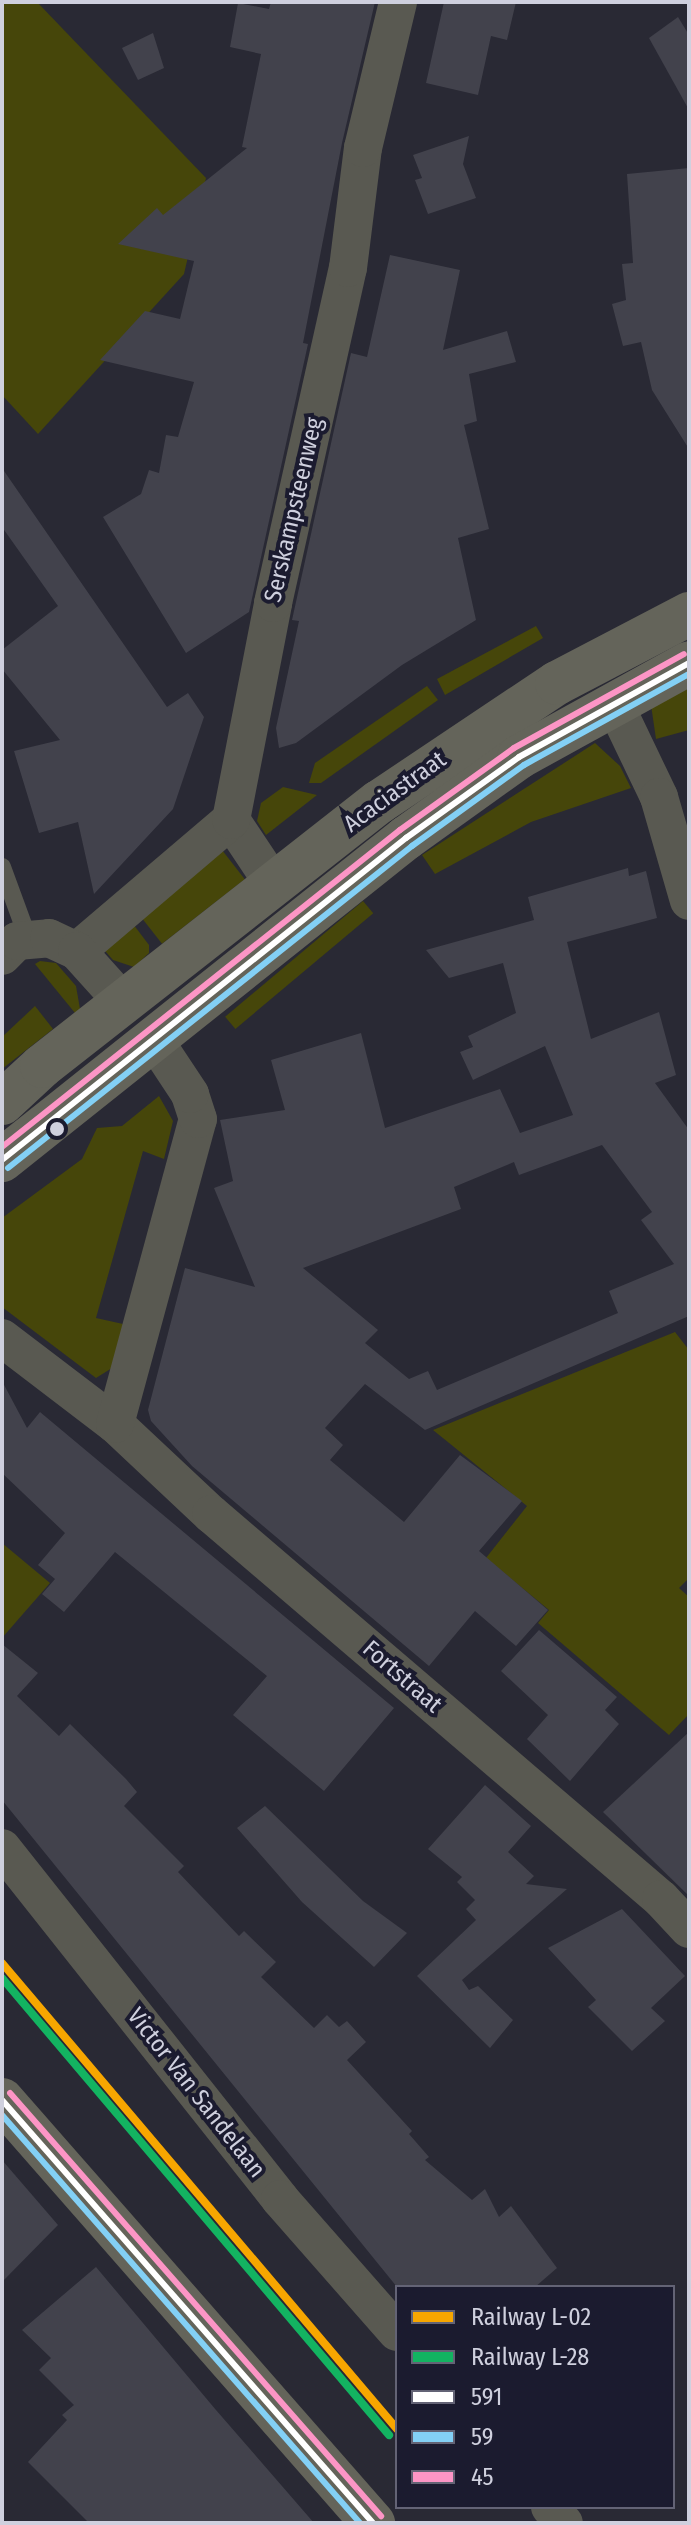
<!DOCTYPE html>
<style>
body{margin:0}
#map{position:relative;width:691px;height:2525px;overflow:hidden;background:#292934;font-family:"Fira Sans Condensed",sans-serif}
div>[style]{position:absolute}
.green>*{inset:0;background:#46460a;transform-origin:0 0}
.building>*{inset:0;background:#42424c}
.lane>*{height:18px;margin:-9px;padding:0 9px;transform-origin:9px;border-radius:9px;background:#595951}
.street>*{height:38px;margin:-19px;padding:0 19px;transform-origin:19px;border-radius:19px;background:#595951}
.secondary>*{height:44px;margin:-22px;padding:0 22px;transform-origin:22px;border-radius:22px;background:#64645a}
.bus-1>*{height:6px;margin:-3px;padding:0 3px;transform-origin:3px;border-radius:3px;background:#fff}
.bus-2>*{height:6px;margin:-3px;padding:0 3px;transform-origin:3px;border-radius:3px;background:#83d0f5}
.bus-3>*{height:6px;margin:-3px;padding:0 3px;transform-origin:3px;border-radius:3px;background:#fc95c5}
.rail-1>*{height:8px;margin:-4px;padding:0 4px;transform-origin:4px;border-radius:4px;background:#f7a600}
.rail-2>*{height:8px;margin:-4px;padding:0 4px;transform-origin:4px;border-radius:4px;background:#13b361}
.dots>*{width:22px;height:22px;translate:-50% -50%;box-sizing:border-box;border:4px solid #1b1b2f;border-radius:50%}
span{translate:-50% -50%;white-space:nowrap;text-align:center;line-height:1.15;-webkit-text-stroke:8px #1b1b2f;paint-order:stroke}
.street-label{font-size:24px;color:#cfd0de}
.frame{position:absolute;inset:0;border:4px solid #cfd0de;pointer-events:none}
.legend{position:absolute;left:395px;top:2285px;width:280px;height:224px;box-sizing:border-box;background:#1b1b2f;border:2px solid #636375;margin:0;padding:10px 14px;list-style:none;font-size:24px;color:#cfd0de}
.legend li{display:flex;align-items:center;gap:16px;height:40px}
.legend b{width:40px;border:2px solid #636375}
</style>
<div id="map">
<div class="green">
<i style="clip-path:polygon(2px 2px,37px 2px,206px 178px,184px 274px,38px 434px,2px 395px)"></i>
<i style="clip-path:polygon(536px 626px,543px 638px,445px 695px,437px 679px)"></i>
<i style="clip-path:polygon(427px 686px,438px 700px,321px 783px,309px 783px,315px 763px)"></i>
<i style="clip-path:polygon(689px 686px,689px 730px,656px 739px,651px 705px)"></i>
<i style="clip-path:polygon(595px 743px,620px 766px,631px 788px,531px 822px,435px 874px,422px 855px)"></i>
<i style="clip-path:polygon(283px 787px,317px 795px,266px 835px,257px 821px,261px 803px)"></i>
<i style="left:222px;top:850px;width:37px;height:105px;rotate:52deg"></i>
<i style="left:363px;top:901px;width:16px;height:180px;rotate:50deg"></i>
<i style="clip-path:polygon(130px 920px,149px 945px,149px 953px,134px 967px,113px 960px,100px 945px)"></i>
<i style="clip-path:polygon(40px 961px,56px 963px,76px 986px,80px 1009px,75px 1013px,35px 964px)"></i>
<i style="clip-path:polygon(35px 1006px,53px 1029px,2px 1069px,2px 1037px)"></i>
<i style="clip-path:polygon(159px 1096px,173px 1121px,164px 1159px,143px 1151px,96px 1318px,123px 1324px,112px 1368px,96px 1378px,2px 1307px,2px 1218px,82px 1159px,97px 1128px,122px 1126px)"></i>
<i style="clip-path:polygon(675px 1332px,689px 1350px,689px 1578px,679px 1588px,689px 1597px,689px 1714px,669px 1735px,538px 1623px,549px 1610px,486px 1558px,527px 1506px,433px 1430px)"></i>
<i style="clip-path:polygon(2px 1543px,50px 1583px,2px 1638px)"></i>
</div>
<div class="building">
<i style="clip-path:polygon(271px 2px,375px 2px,342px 143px,303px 343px,308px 344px,249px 612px,186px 653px,103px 517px,141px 494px,149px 470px,159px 473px,166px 435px,178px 437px,194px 382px,100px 360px,145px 311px,180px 319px,194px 261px,118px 244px,157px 208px,163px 215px,247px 148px,242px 147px,261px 54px,230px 47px,238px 3px,269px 9px)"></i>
<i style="clip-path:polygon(444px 2px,516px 2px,507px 40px,491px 36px,478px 95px,426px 83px)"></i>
<i style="clip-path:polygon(678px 17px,689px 35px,689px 110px,649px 38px)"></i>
<i style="clip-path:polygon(153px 33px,164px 68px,138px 80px,122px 48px)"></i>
<i style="clip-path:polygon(469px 136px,463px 164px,476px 198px,428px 214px,415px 180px,422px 178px,413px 155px)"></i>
<i style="clip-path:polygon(689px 168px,689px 449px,652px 390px,641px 342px,623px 346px,612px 304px,626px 300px,622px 264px,633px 263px,627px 174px)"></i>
<i style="clip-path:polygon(390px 255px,460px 270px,443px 350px,507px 331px,516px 362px,469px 374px,477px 421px,464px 425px,489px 529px,458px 538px,476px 620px,402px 665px,296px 743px,279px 748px,276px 728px,299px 621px,292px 620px,351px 353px,367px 357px)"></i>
<i style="clip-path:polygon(2px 468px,167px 707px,188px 693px,204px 717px,173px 809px,94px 894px,78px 822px,39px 833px,14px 751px,60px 740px,2px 669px,2px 650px,58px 606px,2px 527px)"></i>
<i style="clip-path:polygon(evenodd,628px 868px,629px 876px,646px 871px,657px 918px,567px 942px,591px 1039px,659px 1012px,676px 1075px,655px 1083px,689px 1130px,689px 1316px,425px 1430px,365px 1384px,325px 1428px,343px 1445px,330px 1460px,404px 1522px,460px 1455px,522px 1501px,479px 1551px,548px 1610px,516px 1646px,475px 1611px,429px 1666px,192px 1466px,151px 1421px,148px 1410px,185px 1268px,255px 1287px,214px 1188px,233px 1181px,220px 1120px,285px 1110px,271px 1060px,361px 1033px,385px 1128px,500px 1089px,520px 1133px,573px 1115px,545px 1046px,473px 1080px,460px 1052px,473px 1047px,468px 1036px,516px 1013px,503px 963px,449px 978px,426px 950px,534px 920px,528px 897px,628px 868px,602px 1145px,652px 1212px,641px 1220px,674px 1264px,609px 1291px,618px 1313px,437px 1390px,428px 1371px,409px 1379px,365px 1343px,378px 1330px,303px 1268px,461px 1209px,454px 1187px,514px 1162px,519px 1175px,602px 1145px)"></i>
<i style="clip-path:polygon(2px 1381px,27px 1428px,40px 1412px,394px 1708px,324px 1791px,233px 1715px,267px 1676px,115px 1552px,64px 1612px,42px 1594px,55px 1579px,38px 1565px,65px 1533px,2px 1473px)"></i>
<i style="clip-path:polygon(539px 1630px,617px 1697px,605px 1710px,619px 1724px,570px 1781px,527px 1739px,548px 1715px,501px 1671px)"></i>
<i style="clip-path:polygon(2px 1644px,38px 1673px,17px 1696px,59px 1736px,70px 1724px,126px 1779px,137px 1792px,124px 1806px,184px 1866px,178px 1872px,239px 1936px,244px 1931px,276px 1962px,261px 1977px,314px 2028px,327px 2015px,339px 2027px,347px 2021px,366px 2042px,347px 2060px,412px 2131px,409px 2134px,429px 2157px,425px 2160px,472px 2200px,485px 2189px,499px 2217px,511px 2206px,557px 2268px,535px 2287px,397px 2287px,2px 1800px)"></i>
<i style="clip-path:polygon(689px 1732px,689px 1896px,603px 1812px)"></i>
<i style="clip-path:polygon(485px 1785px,531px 1826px,508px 1852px,534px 1876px,526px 1884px,567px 1889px,462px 1980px,469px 1990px,478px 1986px,513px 2020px,490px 2048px,417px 1976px,476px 1920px,466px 1909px,475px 1900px,457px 1882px,462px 1877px,428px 1849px)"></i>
<i style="clip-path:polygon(265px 1806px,363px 1901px,407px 1933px,374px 1967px,302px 1902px,237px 1828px)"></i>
<i style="clip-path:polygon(622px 1909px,685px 1976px,651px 2008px,665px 2021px,632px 2051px,588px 2007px,596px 2000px,548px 1948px)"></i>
<i style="clip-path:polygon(2px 2160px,58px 2225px,2px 2282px)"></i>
<i style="clip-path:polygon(96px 2267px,216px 2410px,314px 2523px,89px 2523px,28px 2462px,67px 2420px,62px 2415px,74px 2405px,39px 2370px,51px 2358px,22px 2330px)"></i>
</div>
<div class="lane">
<i style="left:2px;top:867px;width:76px;rotate:69.9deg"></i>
</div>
<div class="street">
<i style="left:614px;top:703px;width:104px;rotate:64.4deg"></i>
<i style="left:659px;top:797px;width:108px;rotate:73.9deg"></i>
<i style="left:231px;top:820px;width:76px;rotate:56.3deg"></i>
<i style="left:77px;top:951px;width:202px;rotate:-40.4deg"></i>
<i style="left:231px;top:820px;width:221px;rotate:-79deg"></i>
<i style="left:273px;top:603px;width:343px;rotate:-77.4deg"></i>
<i style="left:348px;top:268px;width:121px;rotate:-82.9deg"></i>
<i style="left:363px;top:148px;width:150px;rotate:-76.5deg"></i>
<i style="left:2px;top:956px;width:21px;rotate:-45deg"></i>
<i style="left:17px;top:941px;width:32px;rotate:-5deg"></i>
<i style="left:49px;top:938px;width:31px;rotate:25deg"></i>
<i style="left:77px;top:951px;width:69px;rotate:48deg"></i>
<i style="left:2px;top:1338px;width:142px;rotate:37.3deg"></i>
<i style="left:115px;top:1424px;width:132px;rotate:43.2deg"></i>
<i style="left:211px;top:1514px;width:592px;rotate:40.55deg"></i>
<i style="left:661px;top:1899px;width:41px;rotate:47deg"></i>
<i style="left:115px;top:1424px;width:316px;rotate:-74.8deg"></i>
<i style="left:198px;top:1119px;width:26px;rotate:-108deg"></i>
<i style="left:190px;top:1094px;width:67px;rotate:-123.5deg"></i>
<i style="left:2px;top:1848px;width:448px;rotate:51.6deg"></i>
<i style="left:280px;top:2199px;width:177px;rotate:48.7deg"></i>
<i style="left:550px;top:2507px;width:21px;rotate:49deg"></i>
</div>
<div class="secondary">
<i style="left:2px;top:1103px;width:54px;rotate:-42.8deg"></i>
<i style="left:42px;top:1066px;width:428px;rotate:-38.1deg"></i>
<i style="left:379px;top:802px;width:214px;rotate:-33.8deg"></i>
<i style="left:557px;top:683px;width:149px;rotate:-27.6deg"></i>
<i style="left:2px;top:1160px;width:517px;rotate:-38.56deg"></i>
<i style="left:406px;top:838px;width:139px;rotate:-35.6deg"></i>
<i style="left:519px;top:757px;width:194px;rotate:-28.9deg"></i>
<i style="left:2px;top:2100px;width:563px;rotate:48.75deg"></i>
</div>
<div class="bus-1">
<i style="left:2px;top:1160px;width:517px;rotate:-38.56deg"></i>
<i style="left:406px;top:838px;width:139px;rotate:-35.6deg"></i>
<i style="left:519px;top:757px;width:194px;rotate:-28.9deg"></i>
<i style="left:2px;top:2100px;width:563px;rotate:48.75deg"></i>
</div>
<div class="bus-2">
<i style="left:8px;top:1168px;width:517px;rotate:-38.56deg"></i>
<i style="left:412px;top:846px;width:138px;rotate:-35.9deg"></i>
<i style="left:524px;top:765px;width:188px;rotate:-28.9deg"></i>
<i style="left:2px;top:2115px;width:543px;rotate:48.73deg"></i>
</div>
<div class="bus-3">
<i style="left:2px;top:1147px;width:509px;rotate:-38.54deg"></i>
<i style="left:400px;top:830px;width:140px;rotate:-35.7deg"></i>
<i style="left:514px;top:748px;width:194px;rotate:-28.9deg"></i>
<i style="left:10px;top:2093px;width:563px;rotate:48.75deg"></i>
</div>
<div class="rail-1">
<i style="left:2px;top:1963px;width:611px;rotate:49.71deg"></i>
</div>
<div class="rail-2">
<i style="left:2px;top:1978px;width:599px;rotate:49.74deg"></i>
</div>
<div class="dots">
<i style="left:57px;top:1129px;background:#cfd0de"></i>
</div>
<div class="street-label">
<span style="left:294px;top:510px;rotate:-77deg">Serskampsteenweg</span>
<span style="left:395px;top:792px;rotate:-36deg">Acaciastraat</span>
<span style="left:402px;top:1677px;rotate:41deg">Fortstraat</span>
<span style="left:196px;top:2093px;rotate:52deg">Victor Van Sandelaan</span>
</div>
<div class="frame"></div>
<ul class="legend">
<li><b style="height:10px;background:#f7a600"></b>Railway L-02</li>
<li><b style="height:10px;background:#13b361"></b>Railway L-28</li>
<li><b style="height:10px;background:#fff"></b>591</li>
<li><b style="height:10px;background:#83d0f5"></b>59</li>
<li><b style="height:10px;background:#fc95c5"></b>45</li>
</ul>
</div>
